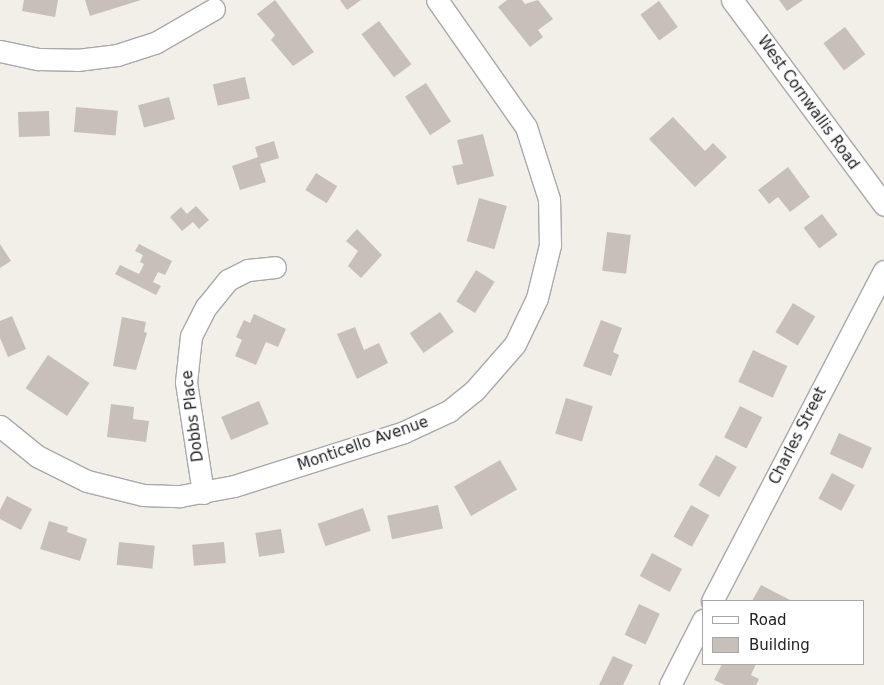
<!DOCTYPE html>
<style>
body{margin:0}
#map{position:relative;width:884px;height:685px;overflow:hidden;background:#f2efe9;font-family:"DejaVu Sans",sans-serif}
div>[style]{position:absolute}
.building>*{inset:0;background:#c7bfb8;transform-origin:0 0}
.roads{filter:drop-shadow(1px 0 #a9a9a9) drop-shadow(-1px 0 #a9a9a9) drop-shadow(0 1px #a9a9a9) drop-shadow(0 -1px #a9a9a9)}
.minor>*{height:21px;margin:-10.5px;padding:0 10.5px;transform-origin:10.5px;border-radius:10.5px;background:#fff}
span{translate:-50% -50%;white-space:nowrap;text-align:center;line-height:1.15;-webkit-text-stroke:4px #fff;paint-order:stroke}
.street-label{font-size:15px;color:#222}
.legend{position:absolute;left:702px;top:600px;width:162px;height:65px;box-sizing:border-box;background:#fff;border:1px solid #a7a7a7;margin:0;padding:6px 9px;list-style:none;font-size:15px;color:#222}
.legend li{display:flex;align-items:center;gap:10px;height:25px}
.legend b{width:25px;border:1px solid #a7a7a7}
</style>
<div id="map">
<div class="building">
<i style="clip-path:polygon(24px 0,58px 0,55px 17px,22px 11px)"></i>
<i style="clip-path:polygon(85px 0,141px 0,90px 16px)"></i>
<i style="clip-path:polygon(275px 0,314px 52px,293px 66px,271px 40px,275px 35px,257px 14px)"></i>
<i style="clip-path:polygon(340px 0,361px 0,347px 10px)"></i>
<i style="clip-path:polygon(507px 0,522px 0,525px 4px,538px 0,553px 19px,538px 30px,543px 37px,530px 47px,498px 7px)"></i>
<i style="clip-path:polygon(779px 0,803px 0,787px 11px)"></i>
<i style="left:659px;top:1px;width:32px;height:23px;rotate:54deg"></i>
<i style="left:379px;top:21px;width:54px;height:22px;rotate:53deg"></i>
<i style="left:845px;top:27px;width:34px;height:27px;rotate:53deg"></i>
<i style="left:245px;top:77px;width:22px;height:33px;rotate:77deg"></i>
<i style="left:426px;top:83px;width:46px;height:25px;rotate:57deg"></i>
<i style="left:169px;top:97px;width:23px;height:32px;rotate:75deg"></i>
<i style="left:76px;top:107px;width:42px;height:25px;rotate:5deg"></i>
<i style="left:49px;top:111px;width:25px;height:31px;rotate:88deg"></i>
<i style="clip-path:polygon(673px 117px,705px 151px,713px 143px,727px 157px,695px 187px,649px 139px)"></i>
<i style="clip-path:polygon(483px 134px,494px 176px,457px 185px,452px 166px,463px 164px,457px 140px)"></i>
<i style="clip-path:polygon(274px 141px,279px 158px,260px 164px,266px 182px,240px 190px,232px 166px,258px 157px,255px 147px)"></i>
<i style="clip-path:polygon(788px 167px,810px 197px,790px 212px,778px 197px,769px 204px,758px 190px)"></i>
<i style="left:316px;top:173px;width:25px;height:20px;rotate:32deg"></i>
<i style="left:479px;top:198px;width:29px;height:45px;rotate:16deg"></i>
<i style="clip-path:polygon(196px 206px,209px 220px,199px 229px,193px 222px,182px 231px,170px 217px,181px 207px,187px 214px)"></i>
<i style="left:822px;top:214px;width:26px;height:23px;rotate:53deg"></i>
<i style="clip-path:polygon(357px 229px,382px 255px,361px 278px,348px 266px,358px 251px,346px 241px)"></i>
<i style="left:607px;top:232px;width:24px;height:39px;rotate:7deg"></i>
<i style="clip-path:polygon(0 244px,11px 261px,0 268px)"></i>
<i style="clip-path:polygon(139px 244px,172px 261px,165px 275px,158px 272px,153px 282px,161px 286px,156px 295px,115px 274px,120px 265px,139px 274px,144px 264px,140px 262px,143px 255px,135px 251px)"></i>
<i style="left:476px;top:270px;width:22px;height:37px;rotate:32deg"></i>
<i style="left:793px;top:303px;width:26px;height:34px;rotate:31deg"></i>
<i style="left:440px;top:312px;width:24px;height:37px;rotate:55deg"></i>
<i style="clip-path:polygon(254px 314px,286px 329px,278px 347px,266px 342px,256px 365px,235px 356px,242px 340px,236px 337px,244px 320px,250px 323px)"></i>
<i style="clip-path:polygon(12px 316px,26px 349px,8px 357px,0 338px,0 321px)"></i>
<i style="clip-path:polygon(122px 317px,146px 322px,144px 332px,147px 333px,136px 370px,113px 366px)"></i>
<i style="clip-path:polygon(601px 320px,622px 328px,613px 352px,619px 355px,611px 376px,583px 366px)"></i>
<i style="clip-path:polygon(355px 327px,364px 350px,379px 343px,388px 363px,357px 379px,337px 334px)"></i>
<i style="left:753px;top:350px;width:38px;height:35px;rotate:25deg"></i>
<i style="left:48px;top:355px;width:50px;height:40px;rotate:34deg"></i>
<i style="left:566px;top:398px;width:28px;height:37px;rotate:17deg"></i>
<i style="left:259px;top:401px;width:25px;height:41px;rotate:67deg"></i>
<i style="clip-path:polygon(111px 404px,134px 407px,133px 419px,149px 421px,146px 442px,107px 437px)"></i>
<i style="left:740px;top:406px;width:25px;height:35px;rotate:27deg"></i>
<i style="left:839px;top:433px;width:36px;height:23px;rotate:24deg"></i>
<i style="left:716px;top:455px;width:24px;height:35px;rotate:30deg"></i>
<i style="left:500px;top:460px;width:34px;height:53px;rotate:60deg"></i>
<i style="left:832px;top:473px;width:26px;height:29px;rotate:28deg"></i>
<i style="clip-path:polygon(7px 496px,32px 509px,21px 530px,0 519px,0 510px)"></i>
<i style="left:438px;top:505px;width:24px;height:52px;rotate:78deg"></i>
<i style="left:691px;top:505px;width:21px;height:36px;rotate:29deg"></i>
<i style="left:363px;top:508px;width:24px;height:48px;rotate:71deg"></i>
<i style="clip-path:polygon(49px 521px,68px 527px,67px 532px,87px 539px,80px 561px,40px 549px)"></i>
<i style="left:281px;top:529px;width:24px;height:26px;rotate:81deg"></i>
<i style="left:119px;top:542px;width:36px;height:23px;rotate:6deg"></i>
<i style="left:224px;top:542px;width:21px;height:32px;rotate:85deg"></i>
<i style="left:652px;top:553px;width:34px;height:26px;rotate:28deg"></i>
<i style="clip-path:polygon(761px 585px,792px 601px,752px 601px)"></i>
<i style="left:639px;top:604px;width:23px;height:34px;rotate:25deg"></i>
<i style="clip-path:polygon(613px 656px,633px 665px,623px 685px,599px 685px)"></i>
<i style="clip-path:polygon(722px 664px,756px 664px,751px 675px,759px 679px,756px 685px,725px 685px,714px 680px)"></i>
</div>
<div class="roads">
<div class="minor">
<i style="left:732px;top:0;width:255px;rotate:53.4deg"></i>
<i style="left:0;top:51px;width:39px;rotate:12deg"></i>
<i style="left:38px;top:59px;width:39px;rotate:1deg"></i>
<i style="left:77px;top:60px;width:40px;rotate:-7.1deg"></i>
<i style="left:117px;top:55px;width:40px;rotate:-18deg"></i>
<i style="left:155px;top:43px;width:68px;rotate:-30deg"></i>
<i style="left:0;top:426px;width:48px;rotate:39deg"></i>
<i style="left:37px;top:456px;width:56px;rotate:26.6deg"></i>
<i style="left:87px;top:481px;width:58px;rotate:14deg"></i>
<i style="left:143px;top:495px;width:37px;rotate:2deg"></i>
<i style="left:180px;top:496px;width:55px;rotate:-10.5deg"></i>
<i style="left:234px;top:486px;width:178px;rotate:-17.6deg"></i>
<i style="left:404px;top:432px;width:50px;rotate:-25deg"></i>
<i style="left:449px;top:411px;width:32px;rotate:-39deg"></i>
<i style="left:474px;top:391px;width:62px;rotate:-48.9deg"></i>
<i style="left:515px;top:344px;width:51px;rotate:-64.4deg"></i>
<i style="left:537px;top:298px;width:55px;rotate:-76.2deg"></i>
<i style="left:550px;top:245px;width:46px;rotate:-91.2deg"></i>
<i style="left:549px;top:199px;width:76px;rotate:-107.7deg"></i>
<i style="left:526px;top:127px;width:155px;rotate:-125deg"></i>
<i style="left:203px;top:493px;width:112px;rotate:-98.7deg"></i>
<i style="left:186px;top:382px;width:46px;rotate:-83.8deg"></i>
<i style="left:191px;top:336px;width:33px;rotate:-63deg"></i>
<i style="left:206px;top:307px;width:35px;rotate:-51deg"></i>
<i style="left:228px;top:280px;width:22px;rotate:-27deg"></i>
<i style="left:248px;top:270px;width:27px;rotate:-6deg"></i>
<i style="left:712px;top:601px;width:372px;rotate:-62.5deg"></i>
<i style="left:670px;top:685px;width:73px;rotate:-63.1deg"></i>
</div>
</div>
<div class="street-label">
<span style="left:808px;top:103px;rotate:54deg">West Cornwallis Road</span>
<span style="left:193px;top:416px;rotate:-97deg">Dobbs Place</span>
<span style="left:798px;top:436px;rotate:-63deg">Charles Street</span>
<span style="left:363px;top:444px;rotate:-19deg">Monticello Avenue</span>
</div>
<ul class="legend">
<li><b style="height:6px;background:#fff"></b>Road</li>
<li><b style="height:14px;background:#c7bfb8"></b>Building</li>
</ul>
</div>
